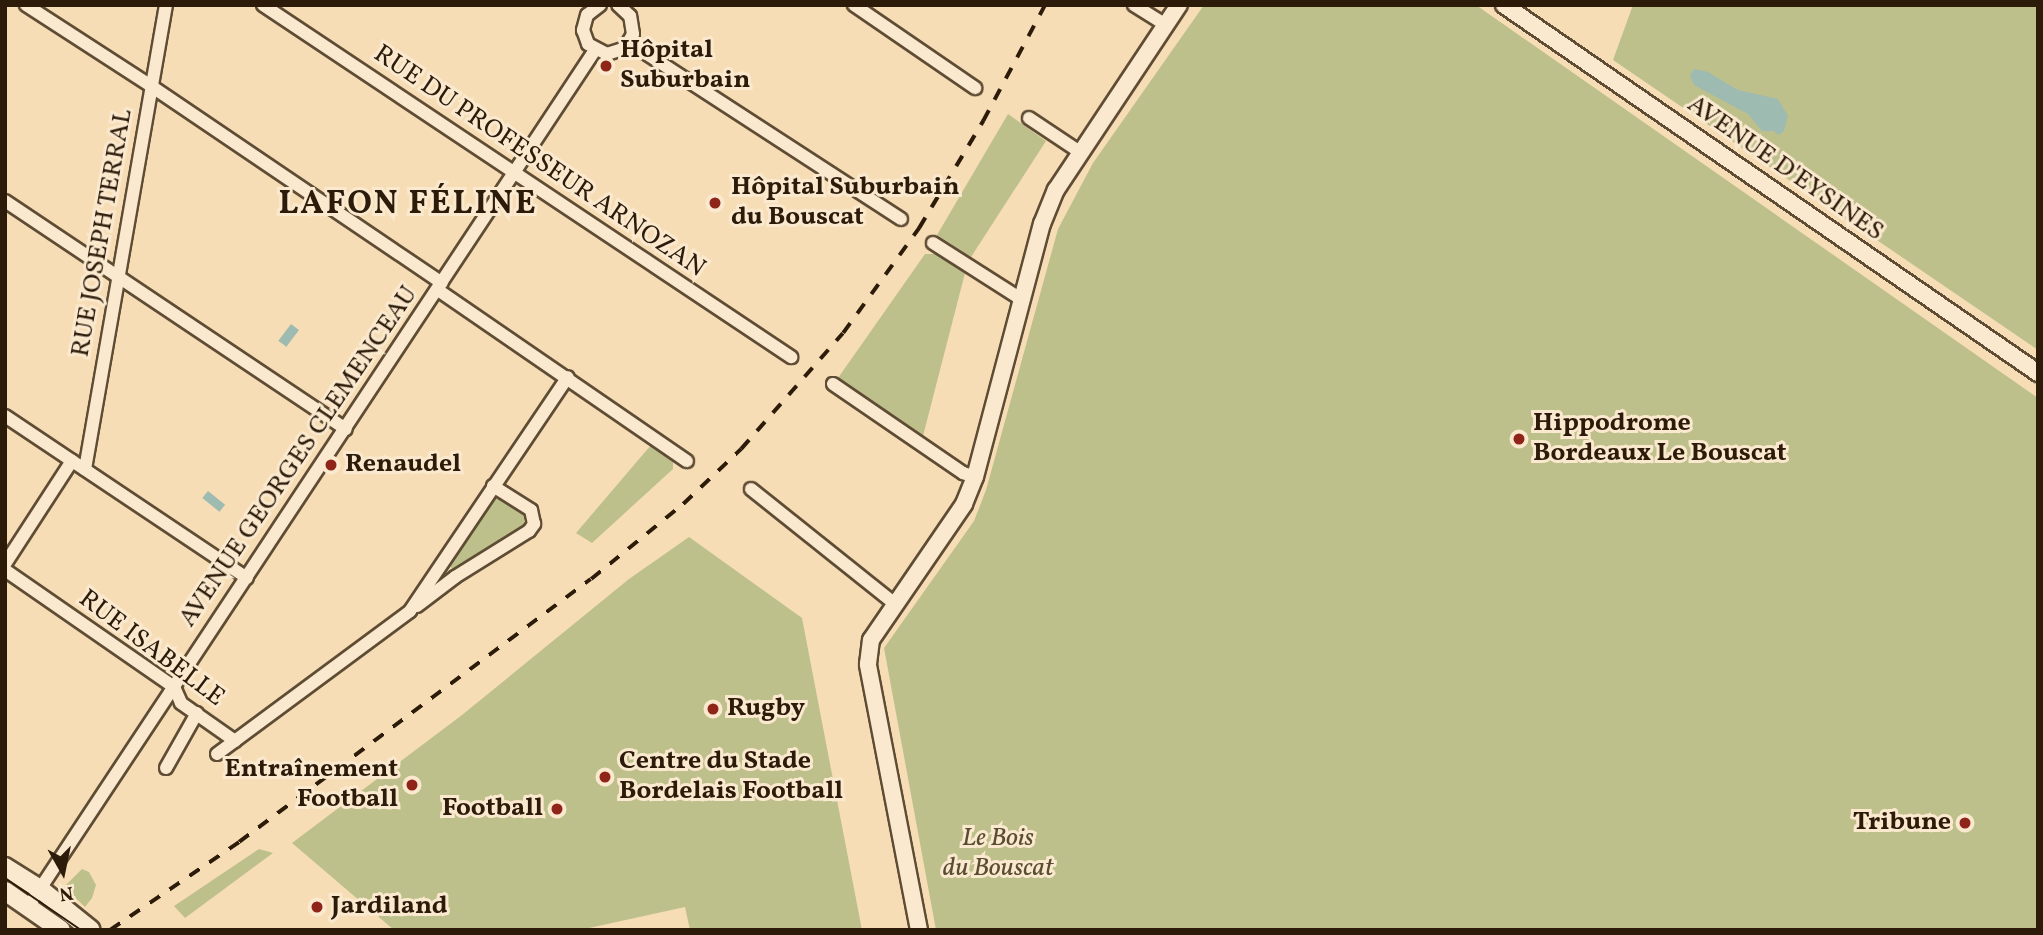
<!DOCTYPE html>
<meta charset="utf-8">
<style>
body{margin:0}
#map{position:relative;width:2043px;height:935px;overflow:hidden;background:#f7ddb5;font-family:Vollkorn,serif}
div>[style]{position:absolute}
.green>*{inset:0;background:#bec08c}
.water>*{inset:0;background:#9dbbb0;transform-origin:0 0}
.roads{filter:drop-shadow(2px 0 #5f4c34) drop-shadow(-2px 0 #5f4c34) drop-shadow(0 2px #5f4c34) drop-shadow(0 -2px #5f4c34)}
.minor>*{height:12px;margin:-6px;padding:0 6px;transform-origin:6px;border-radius:6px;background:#fae9cf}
.tertiary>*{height:16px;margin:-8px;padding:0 8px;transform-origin:8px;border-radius:8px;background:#fae9cf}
.secondary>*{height:18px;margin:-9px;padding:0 9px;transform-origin:9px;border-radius:9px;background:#fae9cf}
.tram>*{height:2px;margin:-1px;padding:0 1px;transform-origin:1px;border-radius:1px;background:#2c1b09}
.rail>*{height:3.5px;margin-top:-1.75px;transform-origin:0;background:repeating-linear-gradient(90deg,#2c1b09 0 12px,transparent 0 24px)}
.dots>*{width:19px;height:19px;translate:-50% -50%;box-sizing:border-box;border:4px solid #fae9cf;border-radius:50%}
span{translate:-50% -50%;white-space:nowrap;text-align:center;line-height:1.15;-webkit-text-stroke:6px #fae9cf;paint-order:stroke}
.poi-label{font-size:26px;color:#2c1b09;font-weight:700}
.left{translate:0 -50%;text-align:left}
.right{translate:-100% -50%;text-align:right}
.street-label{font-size:26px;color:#2c1b09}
.park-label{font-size:26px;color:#584d30;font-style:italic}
.district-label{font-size:33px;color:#2c1b09;font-weight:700;letter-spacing:2px}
.frame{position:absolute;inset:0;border:7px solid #2c1b09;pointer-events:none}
.north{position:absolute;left:28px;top:837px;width:70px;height:70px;-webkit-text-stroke:5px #fae9cf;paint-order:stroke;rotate:171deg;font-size:19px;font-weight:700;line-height:28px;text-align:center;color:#2c1b09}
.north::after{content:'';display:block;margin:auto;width:24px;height:32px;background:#2c1b09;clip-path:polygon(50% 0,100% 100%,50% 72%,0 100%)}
</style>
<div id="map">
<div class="green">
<i style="clip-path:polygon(1204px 5px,1476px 5px,2038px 398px,2038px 930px,936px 930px,884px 648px,974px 521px,986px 490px,1058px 229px,1093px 163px)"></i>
<i style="clip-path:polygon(1633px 5px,2038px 5px,2038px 350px,1613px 60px)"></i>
<i style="clip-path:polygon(1008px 114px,1046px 141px,971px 257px,937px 235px)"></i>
<i style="clip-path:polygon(925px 254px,936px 254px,965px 273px,923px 436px,838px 378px)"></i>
<i style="clip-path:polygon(651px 445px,673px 460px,673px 469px,592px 543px,576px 533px)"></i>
<i style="clip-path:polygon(493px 498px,503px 499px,521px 511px,525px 518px,524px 525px,519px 531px,454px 572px,449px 564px)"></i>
<i style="clip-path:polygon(689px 537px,802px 618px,862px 930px,690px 930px,685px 907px,580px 930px,394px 930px,292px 843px,462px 715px,629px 579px)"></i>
<i style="clip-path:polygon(259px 849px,273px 853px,185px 918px,174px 906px)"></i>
<i style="clip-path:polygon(82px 869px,89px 872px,96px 885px,92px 898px,85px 907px,64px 887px)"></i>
</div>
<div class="water">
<i style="clip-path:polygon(1694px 69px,1708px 72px,1738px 90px,1778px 99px,1788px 116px,1784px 131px,1779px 135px,1773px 131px,1762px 131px,1748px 114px,1694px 85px,1690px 75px)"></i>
<i style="left:291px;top:324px;width:10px;height:21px;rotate:37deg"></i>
<i style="left:208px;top:491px;width:22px;height:9px;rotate:39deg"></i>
</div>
<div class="roads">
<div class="minor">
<i style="left:26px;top:5px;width:149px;rotate:32.9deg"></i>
<i style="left:151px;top:86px;width:351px;rotate:34.1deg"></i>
<i style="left:263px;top:5px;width:635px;rotate:33.69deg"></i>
<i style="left:600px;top:5px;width:16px;rotate:142deg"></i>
<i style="left:587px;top:15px;width:16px;rotate:105deg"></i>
<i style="left:583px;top:30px;width:15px;rotate:70deg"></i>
<i style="left:588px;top:44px;width:21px;rotate:28deg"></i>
<i style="left:607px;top:54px;width:19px;rotate:-18deg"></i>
<i style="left:625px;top:48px;width:16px;rotate:-60deg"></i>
<i style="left:633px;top:34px;width:18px;rotate:-99deg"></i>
<i style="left:630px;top:16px;width:16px;rotate:-137deg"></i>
<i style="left:854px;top:5px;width:147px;rotate:34.4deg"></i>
<i style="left:1134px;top:5px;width:38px;rotate:32deg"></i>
<i style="left:630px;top:43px;width:323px;rotate:33deg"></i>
<i style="left:1029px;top:118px;width:61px;rotate:33.7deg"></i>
<i style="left:5px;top:201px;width:410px;rotate:33.8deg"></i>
<i style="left:933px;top:243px;width:104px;rotate:32.5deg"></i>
<i style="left:438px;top:290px;width:302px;rotate:34.5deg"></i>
<i style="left:833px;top:384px;width:158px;rotate:34.4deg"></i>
<i style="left:963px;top:473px;width:13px;rotate:18deg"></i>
<i style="left:5px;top:416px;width:291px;rotate:33.8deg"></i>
<i style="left:85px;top:469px;width:471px;rotate:-80.1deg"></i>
<i style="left:751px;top:489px;width:184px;rotate:38.6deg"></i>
<i style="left:5px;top:564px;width:123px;rotate:-57deg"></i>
<i style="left:5px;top:570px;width:206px;rotate:34.7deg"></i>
<i style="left:174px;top:687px;width:17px;rotate:66deg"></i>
<i style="left:181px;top:703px;width:66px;rotate:35.1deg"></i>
<i style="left:417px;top:606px;width:48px;rotate:-37.3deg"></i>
<i style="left:455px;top:577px;width:87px;rotate:-31.9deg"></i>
<i style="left:529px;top:531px;width:9px;rotate:-54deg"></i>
<i style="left:534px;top:524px;width:14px;rotate:-102deg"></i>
<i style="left:531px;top:510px;width:45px;rotate:-147.7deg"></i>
<i style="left:217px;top:754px;width:240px;rotate:-36.5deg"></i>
<i style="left:410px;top:611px;width:282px;rotate:-56deg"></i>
<i style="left:166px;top:768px;width:63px;rotate:-60.6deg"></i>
<i style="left:28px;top:907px;width:1028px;rotate:-56.51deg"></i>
</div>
<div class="tertiary">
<i style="left:1504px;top:5px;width:649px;rotate:34.57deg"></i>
<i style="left:919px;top:930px;width:271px;rotate:-100.9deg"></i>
<i style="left:868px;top:664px;width:24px;rotate:-83deg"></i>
<i style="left:871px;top:640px;width:165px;rotate:-55.6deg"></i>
<i style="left:964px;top:504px;width:29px;rotate:-68deg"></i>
<i style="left:975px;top:477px;width:262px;rotate:-75.2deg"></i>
<i style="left:1042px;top:224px;width:37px;rotate:-68deg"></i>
<i style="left:1056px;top:190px;width:222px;rotate:-56.4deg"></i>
</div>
<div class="secondary">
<i style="left:5px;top:867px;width:41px;rotate:32.2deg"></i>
<i style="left:40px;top:889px;width:65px;rotate:38.8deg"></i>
<i style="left:5px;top:891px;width:68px;rotate:34.9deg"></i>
</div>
</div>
<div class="tram">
<i style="left:5px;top:878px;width:92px;rotate:34.4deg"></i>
</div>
<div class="rail">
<i style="left:110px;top:930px;width:156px;rotate:-34.3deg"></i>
<i style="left:239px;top:842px;width:439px;rotate:-36.8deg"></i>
<i style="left:591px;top:579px;width:119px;rotate:-39.2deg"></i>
<i style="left:683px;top:504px;width:80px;rotate:-43.5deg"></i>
<i style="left:741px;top:449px;width:154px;rotate:-48.7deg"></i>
<i style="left:843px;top:333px;width:130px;rotate:-54.1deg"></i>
<i style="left:919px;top:228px;width:125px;rotate:-59.1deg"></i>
<i style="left:983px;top:121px;width:132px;rotate:-61.9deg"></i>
</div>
<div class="dots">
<i style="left:606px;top:66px;background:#8f2418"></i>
<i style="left:715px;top:203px;background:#8f2418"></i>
<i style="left:1519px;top:439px;background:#8f2418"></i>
<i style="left:331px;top:465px;background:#8f2418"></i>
<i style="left:713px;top:709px;background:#8f2418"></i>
<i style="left:605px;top:777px;background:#8f2418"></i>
<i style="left:412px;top:785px;background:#8f2418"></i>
<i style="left:557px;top:809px;background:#8f2418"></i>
<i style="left:1965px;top:823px;background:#8f2418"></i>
<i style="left:317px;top:907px;background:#8f2418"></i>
</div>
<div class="poi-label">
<span class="left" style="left:620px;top:66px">Hôpital<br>Suburbain</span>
<span class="left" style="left:731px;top:203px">Hôpital Suburbain<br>du Bouscat</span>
<span class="left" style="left:1533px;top:439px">Hippodrome<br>Bordeaux Le Bouscat</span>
<span class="left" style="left:345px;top:465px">Renaudel</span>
<span class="left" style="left:727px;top:709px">Rugby</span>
<span class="left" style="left:619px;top:777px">Centre du Stade<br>Bordelais Football</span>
<span class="right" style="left:398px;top:785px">Entraînement<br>Football</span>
<span class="right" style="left:543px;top:809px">Football</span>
<span class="right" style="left:1951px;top:823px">Tribune</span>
<span class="left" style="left:331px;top:907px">Jardiland</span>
</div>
<div class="street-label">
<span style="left:539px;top:162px;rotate:34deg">RUE DU PROFESSEUR ARNOZAN</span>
<span style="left:1785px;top:169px;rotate:35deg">AVENUE D'EYSINES</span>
<span style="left:103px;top:233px;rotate:-80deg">RUE JOSEPH TERRAL</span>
<span style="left:299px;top:457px;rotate:-56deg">AVENUE GEORGES CLEMENCEAU</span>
<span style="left:151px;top:649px;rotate:37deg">RUE ISABELLE</span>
</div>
<div class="park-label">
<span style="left:998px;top:854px">Le Bois<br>du Bouscat</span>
</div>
<div class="district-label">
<span style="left:408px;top:206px">LAFON FÉLINE</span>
</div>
<div class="frame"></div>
<div class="north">N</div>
</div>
